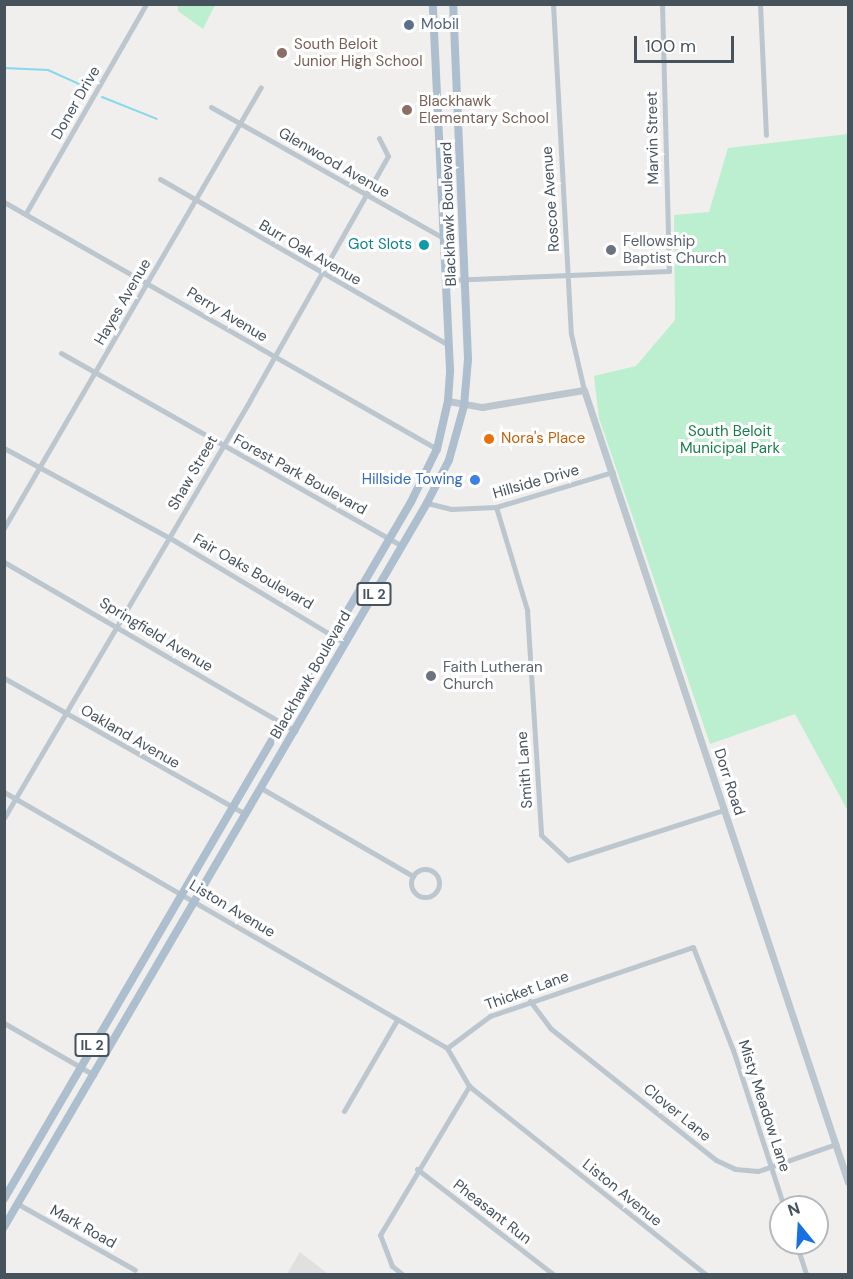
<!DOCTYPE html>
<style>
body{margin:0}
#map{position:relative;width:853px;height:1279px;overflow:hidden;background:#f1eeee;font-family:"DM Sans",sans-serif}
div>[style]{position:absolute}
.education>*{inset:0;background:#e2dfe0}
.green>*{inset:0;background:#bcefcf}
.stream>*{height:2px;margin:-1px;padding:0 1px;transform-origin:1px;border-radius:1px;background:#88d8ed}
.minor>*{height:5px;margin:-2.5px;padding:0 2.5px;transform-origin:2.5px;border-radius:2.5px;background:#bcc6ce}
.minor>.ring{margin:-2.5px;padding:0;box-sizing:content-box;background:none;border:5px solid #bcc6ce;border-radius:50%}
.tertiary>*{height:7px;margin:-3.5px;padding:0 3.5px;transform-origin:3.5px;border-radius:3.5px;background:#bcc6ce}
.primary>*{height:8px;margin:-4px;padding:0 4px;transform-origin:4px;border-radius:4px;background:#adbece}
.dots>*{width:16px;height:16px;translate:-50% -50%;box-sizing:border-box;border:3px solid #fff;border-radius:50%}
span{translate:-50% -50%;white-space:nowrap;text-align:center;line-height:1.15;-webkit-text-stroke:6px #fff;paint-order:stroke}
.shield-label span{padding:2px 4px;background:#fff;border:2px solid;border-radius:4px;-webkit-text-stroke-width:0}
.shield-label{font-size:14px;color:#46525c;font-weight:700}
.service-label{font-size:15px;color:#4e5e75}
.left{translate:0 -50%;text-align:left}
.education-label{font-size:15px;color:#785e54}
.street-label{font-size:15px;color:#46525c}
.worship-label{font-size:15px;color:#5b616d}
.culture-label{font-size:15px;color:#0d838f}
.right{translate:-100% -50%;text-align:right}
.park-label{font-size:15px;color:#167e49}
.food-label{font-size:15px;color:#c56008}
.shop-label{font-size:15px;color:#366cbe}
.frame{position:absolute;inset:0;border:6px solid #46525c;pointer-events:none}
.north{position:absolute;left:769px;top:1195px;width:60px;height:60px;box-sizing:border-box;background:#fff;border:2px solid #b5babe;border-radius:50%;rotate:342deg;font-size:16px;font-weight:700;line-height:24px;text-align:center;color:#46525c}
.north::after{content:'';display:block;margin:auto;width:21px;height:27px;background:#1771e2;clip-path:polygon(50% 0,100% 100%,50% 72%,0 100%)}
.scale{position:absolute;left:634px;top:36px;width:100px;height:27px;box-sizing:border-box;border:3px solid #46525c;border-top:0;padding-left:8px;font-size:18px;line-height:21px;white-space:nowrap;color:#46525c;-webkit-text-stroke:4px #fff;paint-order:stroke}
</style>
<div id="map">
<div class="education">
<i style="clip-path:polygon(300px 1252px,328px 1274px,287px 1274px)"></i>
</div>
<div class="green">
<i style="clip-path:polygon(178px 5px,178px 4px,215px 5px,203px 29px,178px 11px)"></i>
<i style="clip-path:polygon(848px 134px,848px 811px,795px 714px,710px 744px,599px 418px,594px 376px,636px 366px,675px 320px,674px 215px,709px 212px,728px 148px)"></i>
</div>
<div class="stream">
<i style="left:4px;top:68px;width:44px;rotate:2.6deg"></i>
<i style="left:48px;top:70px;width:46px;rotate:24.3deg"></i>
<i style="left:102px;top:97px;width:59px;rotate:21.8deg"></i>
</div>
<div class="minor">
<i style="left:553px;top:4px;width:330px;rotate:86.9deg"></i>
<i style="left:571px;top:334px;width:57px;rotate:76.9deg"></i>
<i style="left:760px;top:4px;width:131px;rotate:87.4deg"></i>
<i style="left:211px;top:107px;width:269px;rotate:29.4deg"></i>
<i style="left:160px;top:179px;width:333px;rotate:29.9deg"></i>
<i style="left:4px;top:202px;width:498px;rotate:29.7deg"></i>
<i style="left:26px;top:213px;width:241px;rotate:-60.1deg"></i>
<i style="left:447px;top:280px;width:222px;rotate:-2.3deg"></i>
<i style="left:669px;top:271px;width:267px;rotate:-91.5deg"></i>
<i style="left:61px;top:353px;width:392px;rotate:29.5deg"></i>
<i style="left:4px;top:448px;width:189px;rotate:28.5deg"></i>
<i style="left:170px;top:538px;width:204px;rotate:31deg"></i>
<i style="left:427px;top:503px;width:25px;rotate:14deg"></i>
<i style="left:451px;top:509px;width:45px;rotate:-2.5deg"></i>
<i style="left:496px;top:507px;width:122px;rotate:-16.7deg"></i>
<i style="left:496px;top:507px;width:108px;rotate:73.2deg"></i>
<i style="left:527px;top:610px;width:225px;rotate:86.4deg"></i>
<i style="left:541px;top:835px;width:37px;rotate:43deg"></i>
<i style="left:568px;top:860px;width:164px;rotate:-17.8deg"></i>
<i style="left:4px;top:528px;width:510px;rotate:-59.77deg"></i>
<i style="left:4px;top:562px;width:337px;rotate:30.1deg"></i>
<i style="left:4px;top:678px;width:277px;rotate:29.4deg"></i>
<i style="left:261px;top:788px;width:176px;rotate:30.1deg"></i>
<i style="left:4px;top:792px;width:512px;rotate:30.02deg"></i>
<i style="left:4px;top:818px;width:485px;rotate:-59.5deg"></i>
<i style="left:250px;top:400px;width:280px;rotate:-60.5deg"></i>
<i style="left:388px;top:156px;width:20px;rotate:-117deg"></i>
<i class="ring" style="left:411px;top:869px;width:23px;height:23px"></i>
<i style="left:530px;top:1001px;width:34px;rotate:53deg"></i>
<i style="left:550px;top:1028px;width:212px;rotate:38.5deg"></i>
<i style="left:716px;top:1160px;width:21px;rotate:25deg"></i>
<i style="left:735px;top:1169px;width:23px;rotate:5deg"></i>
<i style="left:758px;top:1171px;width:83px;rotate:-19.1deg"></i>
<i style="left:4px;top:1023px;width:104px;rotate:30deg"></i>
<i style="left:469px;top:1086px;width:302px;rotate:38.5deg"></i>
<i style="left:344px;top:1111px;width:105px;rotate:-59.8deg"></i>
<i style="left:417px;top:1169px;width:172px;rotate:37.7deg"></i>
<i style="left:18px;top:1204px;width:134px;rotate:29.4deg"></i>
<i style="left:796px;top:1243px;width:33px;rotate:72deg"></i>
<i style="left:402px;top:1274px;width:13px;rotate:-141deg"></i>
<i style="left:392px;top:1266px;width:33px;rotate:-111deg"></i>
<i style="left:380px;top:1235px;width:174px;rotate:-59.1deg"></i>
<i style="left:469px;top:1086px;width:44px;rotate:-120.1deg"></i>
<i style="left:447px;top:1048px;width:54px;rotate:-36.7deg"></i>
<i style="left:490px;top:1016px;width:214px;rotate:-18.8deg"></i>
<i style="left:693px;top:947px;width:110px;rotate:68.8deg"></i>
<i style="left:733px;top:1050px;width:165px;rotate:72deg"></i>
</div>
<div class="tertiary">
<i style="left:448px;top:401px;width:35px;rotate:10deg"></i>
<i style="left:482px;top:407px;width:103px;rotate:-9.5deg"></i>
<i style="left:584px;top:390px;width:835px;rotate:71.57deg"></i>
</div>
<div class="primary">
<i style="left:4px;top:1199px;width:807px;rotate:-59.72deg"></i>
<i style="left:411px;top:502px;width:59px;rotate:-63.9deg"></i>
<i style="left:437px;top:449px;width:49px;rotate:-77.1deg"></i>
<i style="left:448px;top:401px;width:31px;rotate:-86deg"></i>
<i style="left:450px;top:370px;width:366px;rotate:-92.7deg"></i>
<i style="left:4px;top:1227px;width:839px;rotate:-59.7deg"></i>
<i style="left:427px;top:503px;width:48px;rotate:-62.9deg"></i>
<i style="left:449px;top:460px;width:56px;rotate:-74.5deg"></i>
<i style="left:464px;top:406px;width:47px;rotate:-85.1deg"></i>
<i style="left:468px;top:359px;width:355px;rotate:-92.4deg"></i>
</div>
<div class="dots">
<i style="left:409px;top:25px;background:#5c6f8a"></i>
<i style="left:282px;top:53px;background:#8d6e63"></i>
<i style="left:407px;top:110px;background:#8d6e63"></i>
<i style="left:424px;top:245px;background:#0f9aa8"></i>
<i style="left:611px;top:250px;background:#6b7280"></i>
<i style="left:489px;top:439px;background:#e8710a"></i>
<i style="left:475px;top:480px;background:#3f7fe0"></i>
<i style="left:431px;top:676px;background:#6b7280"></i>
</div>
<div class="shield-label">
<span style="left:374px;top:594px">IL 2</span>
<span style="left:92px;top:1045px">IL 2</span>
</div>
<div class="service-label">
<span class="left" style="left:421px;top:25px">Mobil</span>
</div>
<div class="education-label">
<span class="left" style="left:294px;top:53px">South Beloit<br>Junior High School</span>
<span class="left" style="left:419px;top:110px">Blackhawk<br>Elementary School</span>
</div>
<div class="street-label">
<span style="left:76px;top:103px;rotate:-60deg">Doner Drive</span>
<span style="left:653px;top:138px;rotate:-91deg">Marvin Street</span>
<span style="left:334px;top:163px;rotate:30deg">Glenwood Avenue</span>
<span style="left:551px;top:199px;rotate:-94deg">Roscoe Avenue</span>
<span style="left:449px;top:214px;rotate:-92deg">Blackhawk Boulevard</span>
<span style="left:310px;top:253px;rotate:30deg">Burr Oak Avenue</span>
<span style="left:123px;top:302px;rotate:-60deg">Hayes Avenue</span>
<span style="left:227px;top:315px;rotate:31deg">Perry Avenue</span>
<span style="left:193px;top:473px;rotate:-60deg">Shaw Street</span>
<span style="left:300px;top:475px;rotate:29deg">Forest Park Boulevard</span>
<span style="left:536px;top:482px;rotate:-16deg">Hillside Drive</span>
<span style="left:253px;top:572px;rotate:30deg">Fair Oaks Boulevard</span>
<span style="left:156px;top:635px;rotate:31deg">Springfield Avenue</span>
<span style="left:311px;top:675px;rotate:-60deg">Blackhawk Boulevard</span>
<span style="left:130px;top:737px;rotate:30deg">Oakland Avenue</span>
<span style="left:525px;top:770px;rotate:-94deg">Smith Lane</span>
<span style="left:729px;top:782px;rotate:72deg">Dorr Road</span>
<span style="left:232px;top:909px;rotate:31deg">Liston Avenue</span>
<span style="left:527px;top:991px;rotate:-20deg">Thicket Lane</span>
<span style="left:764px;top:1106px;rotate:72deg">Misty Meadow Lane</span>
<span style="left:677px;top:1113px;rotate:39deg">Clover Lane</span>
<span style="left:622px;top:1193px;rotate:39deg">Liston Avenue</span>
<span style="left:492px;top:1212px;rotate:38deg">Pheasant Run</span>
<span style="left:83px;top:1227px;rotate:29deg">Mark Road</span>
</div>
<div class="worship-label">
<span class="left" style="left:623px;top:250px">Fellowship<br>Baptist Church</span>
<span class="left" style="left:443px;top:676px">Faith Lutheran<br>Church</span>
</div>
<div class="culture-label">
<span class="right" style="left:412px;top:245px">Got Slots</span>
</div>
<div class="park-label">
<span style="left:730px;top:440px">South Beloit<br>Municipal Park</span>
</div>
<div class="food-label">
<span class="left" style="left:501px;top:439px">Nora's Place</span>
</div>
<div class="shop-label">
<span class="right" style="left:463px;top:480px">Hillside Towing</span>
</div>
<div class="frame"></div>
<div class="north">N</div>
<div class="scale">100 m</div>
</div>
